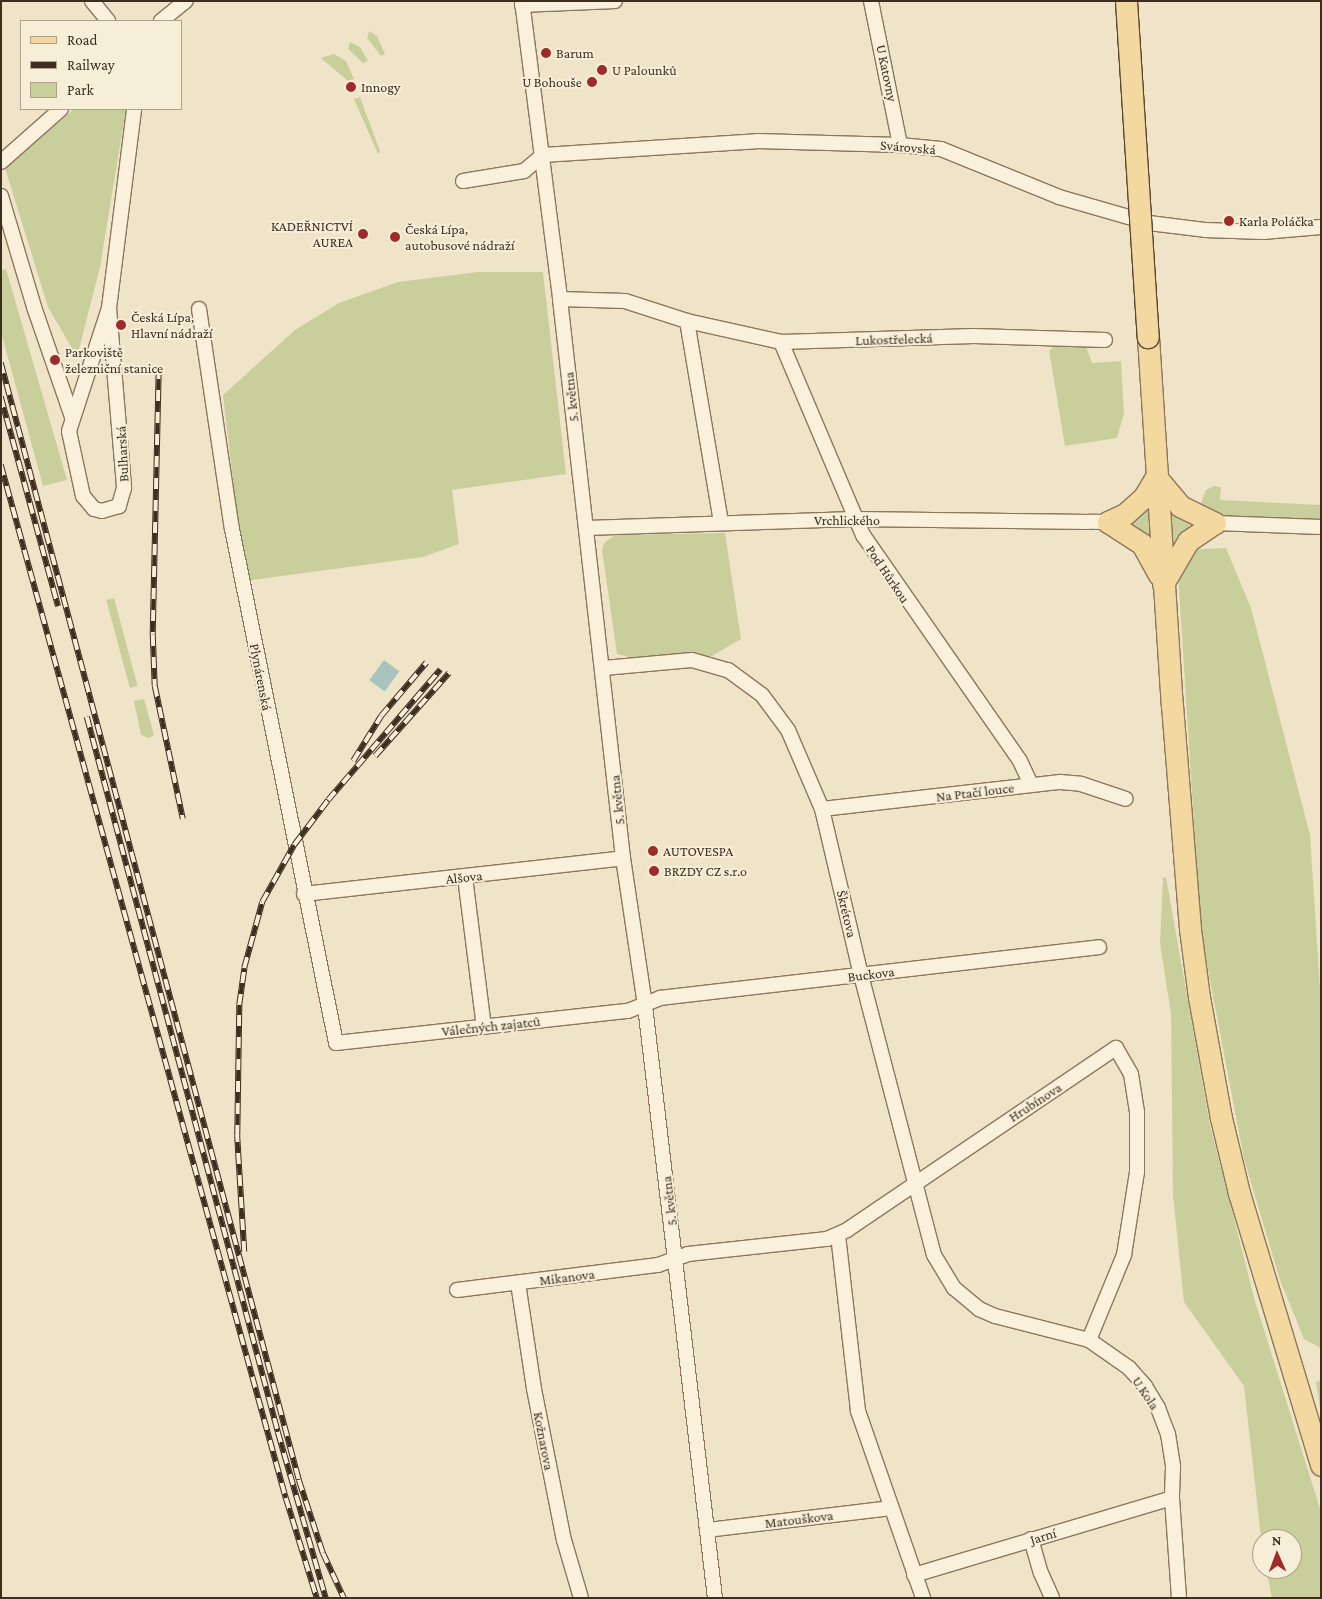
<!DOCTYPE html>
<meta charset="utf-8">
<style>
body{margin:0}
#map{position:relative;width:1322px;height:1599px;overflow:hidden;background:#f0e4c8;font-family:"Crimson Pro",serif}
div>[style]{position:absolute}
.green>*{inset:0;background:#c9cf9b;transform-origin:0 0}
.water>*{inset:0;background:#a9c4bc;transform-origin:0 0}
.roads{filter:drop-shadow(1px 0 #8d765c) drop-shadow(-1px 0 #8d765c) drop-shadow(0 1px #8d765c) drop-shadow(0 -1px #8d765c)}
.street>*{height:14px;margin:-7px;padding:0 7px;transform-origin:7px;border-radius:7px;background:#faf1dc}
.primary>*{height:21px;margin:-10.5px;padding:0 10.5px;transform-origin:10.5px;border-radius:10.5px;background:#f3d9a0}
.rail>*{height:5.5px;margin-top:-2.75px;transform-origin:0;background:repeating-linear-gradient(90deg,#f7eed8 0 11px,#3d2e20 0 22px);box-sizing:border-box;border-block:1px solid #3d2e20}
.bridges{filter:drop-shadow(1px 0 #5b4430) drop-shadow(-1px 0 #5b4430) drop-shadow(0 1px #5b4430) drop-shadow(0 -1px #5b4430)}
.primary-bridge>*{height:21px;margin:-10.5px;padding:0 10.5px;transform-origin:10.5px;border-radius:10.5px;background:#f3d9a0}
.dots>*{width:14px;height:14px;translate:-50% -50%;box-sizing:border-box;border:2px solid #f7eed8;border-radius:50%}
span{translate:-50% -50%;white-space:nowrap;text-align:center;line-height:1.15;-webkit-text-stroke:4px #f7eed8;paint-order:stroke}
.poi-label{font-size:14px;color:#3d2e20}
.left{translate:0 -50%;text-align:left}
.right{translate:-100% -50%;text-align:right}
.street-label{font-size:14px;color:#3d2e20}
.frame{position:absolute;inset:0;border:2px solid #3d2e20;pointer-events:none}
.legend{position:absolute;left:20px;top:20px;width:162px;height:90px;box-sizing:border-box;background:#f7eed8;border:1px solid #ada18e;margin:0;padding:6px 9px;list-style:none;font-size:15px;color:#3d2e20}
.legend li{display:flex;align-items:center;gap:10px;height:25px}
.legend b{width:25px;border:1px solid #ada18e}
.north{position:absolute;left:1252px;top:1529px;width:50px;height:50px;box-sizing:border-box;background:#f7eed8;border:1px solid #ada18e;border-radius:50%;rotate:358deg;font-size:14px;font-weight:700;line-height:20px;text-align:center;color:#3d2e20}
.north::after{content:'';display:block;margin:auto;width:18px;height:22px;background:#9e2a2b;clip-path:polygon(50% 0,100% 100%,50% 72%,0 100%)}
</style>
<div id="map">
<div class="green">
<i style="clip-path:polygon(369px 31px,377px 36px,385px 54px,381px 56px,367px 38px)"></i>
<i style="clip-path:polygon(350px 42px,360px 47px,368px 61px,363px 63px,348px 49px)"></i>
<i style="clip-path:polygon(334px 54px,346px 61px,354px 79px,348px 81px,321px 58px)"></i>
<i style="clip-path:polygon(360px 97px,380px 151px,378px 154px,354px 99px)"></i>
<i style="clip-path:polygon(74px 109px,126px 109px,100px 267px,77px 357px,48px 307px,5px 168px)"></i>
<i style="clip-path:polygon(6px 269px,67px 480px,43px 486px,1px 332px,1px 270px)"></i>
<i style="clip-path:polygon(478px 272px,543px 272px,566px 474px,452px 490px,459px 544px,423px 557px,245px 581px,223px 395px,295px 330px,339px 303px,398px 282px)"></i>
<i style="clip-path:polygon(1056px 345px,1086px 346px,1092px 363px,1121px 361px,1124px 413px,1117px 438px,1065px 446px,1049px 351px)"></i>
<i style="clip-path:polygon(1214px 486px,1221px 487px,1220px 500px,1321px 505px,1321px 520px,1225px 516px,1198px 511px,1206px 490px)"></i>
<i style="clip-path:polygon(1168px 503px,1198px 521px,1173px 554px)"></i>
<i style="clip-path:polygon(1148px 504px,1151px 542px,1123px 522px)"></i>
<i style="clip-path:polygon(725px 533px,741px 639px,712px 656px,633px 658px,617px 654px,602px 550px,604px 543px,615px 535px)"></i>
<i style="clip-path:polygon(1226px 548px,1251px 608px,1310px 835px,1321px 1004px,1321px 1348px,1304px 1339px,1280px 1280px,1244px 1159px,1201px 933px,1178px 574px,1181px 550px)"></i>
<i style="left:114px;top:598px;width:91px;height:8px;rotate:75deg"></i>
<i style="clip-path:polygon(144px 699px,154px 735px,149px 738px,141px 735px,134px 701px)"></i>
<i style="clip-path:polygon(1166px 877px,1210px 1125px,1255px 1301px,1321px 1512px,1321px 1598px,1272px 1598px,1266px 1569px,1292px 1569px,1292px 1539px,1262px 1539px,1262px 1547px,1244px 1386px,1184px 1302px,1173px 1195px,1171px 1014px,1160px 943px,1163px 878px)"></i>
<i style="clip-path:polygon(1321px 1380px,1321px 1415px,1316px 1382px)"></i>
</div>
<div class="water">
<i style="left:384px;top:660px;width:19px;height:25px;rotate:36deg"></i>
</div>
<div class="roads">
<div class="street">
<i style="left:92px;top:1px;width:26px;rotate:51deg"></i>
<i style="left:522px;top:1px;width:300px;rotate:82.7deg"></i>
<i style="left:560px;top:299px;width:563px;rotate:83.57deg"></i>
<i style="left:623px;top:858px;width:150px;rotate:81.5deg"></i>
<i style="left:645px;top:1006px;width:596px;rotate:83.26deg"></i>
<i style="left:871px;top:1px;width:147px;rotate:78.6deg"></i>
<i style="left:522px;top:5px;width:93px;rotate:-2.5deg"></i>
<i style="left:161px;top:21px;width:32px;rotate:-39deg"></i>
<i style="left:543px;top:155px;width:214px;rotate:-3.7deg"></i>
<i style="left:757px;top:141px;width:143px;rotate:1.6deg"></i>
<i style="left:900px;top:145px;width:41px;rotate:5.6deg"></i>
<i style="left:941px;top:149px;width:127px;rotate:22.1deg"></i>
<i style="left:1059px;top:197px;width:94px;rotate:16.1deg"></i>
<i style="left:1149px;top:223px;width:56px;rotate:7.1deg"></i>
<i style="left:1205px;top:230px;width:58px;rotate:2deg"></i>
<i style="left:1263px;top:232px;width:58px;rotate:-4.9deg"></i>
<i style="left:1px;top:162px;width:80px;rotate:-41.5deg"></i>
<i style="left:463px;top:181px;width:62px;rotate:-9.3deg"></i>
<i style="left:524px;top:171px;width:25px;rotate:-40deg"></i>
<i style="left:1px;top:196px;width:116px;rotate:73.4deg"></i>
<i style="left:34px;top:307px;width:116px;rotate:70.9deg"></i>
<i style="left:560px;top:299px;width:65px;rotate:1.8deg"></i>
<i style="left:625px;top:301px;width:65px;rotate:17.9deg"></i>
<i style="left:687px;top:321px;width:96px;rotate:12.6deg"></i>
<i style="left:781px;top:342px;width:193px;rotate:-1.8deg"></i>
<i style="left:974px;top:336px;width:131px;rotate:1.7deg"></i>
<i style="left:109px;top:308px;width:181px;rotate:85.2deg"></i>
<i style="left:124px;top:488px;width:19px;rotate:106deg"></i>
<i style="left:119px;top:506px;width:18px;rotate:164deg"></i>
<i style="left:102px;top:511px;width:8px;rotate:-166deg"></i>
<i style="left:94px;top:509px;width:17px;rotate:-130deg"></i>
<i style="left:83px;top:496px;width:66px;rotate:-102.2deg"></i>
<i style="left:69px;top:431px;width:129px;rotate:-72deg"></i>
<i style="left:109px;top:308px;width:201px;rotate:-82.8deg"></i>
<i style="left:199px;top:309px;width:222px;rotate:81.5deg"></i>
<i style="left:232px;top:529px;width:524px;rotate:78.56deg"></i>
<i style="left:336px;top:1043px;width:294px;rotate:-6.3deg"></i>
<i style="left:628px;top:1011px;width:35px;rotate:-22deg"></i>
<i style="left:660px;top:998px;width:442px;rotate:-6.6deg"></i>
<i style="left:687px;top:321px;width:204px;rotate:80.4deg"></i>
<i style="left:781px;top:342px;width:210px;rotate:67deg"></i>
<i style="left:863px;top:535px;width:275px;rotate:55.2deg"></i>
<i style="left:1020px;top:761px;width:26px;rotate:65deg"></i>
<i style="left:1215px;top:523px;width:106px;rotate:2.2deg"></i>
<i style="left:586px;top:528px;width:268px;rotate:-1.9deg"></i>
<i style="left:854px;top:519px;width:254px;rotate:0.7deg"></i>
<i style="left:604px;top:668px;width:88px;rotate:-5.2deg"></i>
<i style="left:692px;top:660px;width:37px;rotate:16deg"></i>
<i style="left:728px;top:670px;width:42px;rotate:36.3deg"></i>
<i style="left:762px;top:695px;width:44px;rotate:53.4deg"></i>
<i style="left:788px;top:730px;width:86px;rotate:66.7deg"></i>
<i style="left:822px;top:809px;width:171px;rotate:76.8deg"></i>
<i style="left:861px;top:975px;width:289px;rotate:75.4deg"></i>
<i style="left:934px;top:1255px;width:39px;rotate:59deg"></i>
<i style="left:954px;top:1288px;width:33px;rotate:40deg"></i>
<i style="left:979px;top:1309px;width:17px;rotate:24deg"></i>
<i style="left:995px;top:1316px;width:97px;rotate:14.3deg"></i>
<i style="left:1089px;top:1340px;width:49px;rotate:35deg"></i>
<i style="left:1129px;top:1368px;width:24px;rotate:48deg"></i>
<i style="left:1145px;top:1386px;width:26px;rotate:59deg"></i>
<i style="left:1158px;top:1408px;width:28px;rotate:69deg"></i>
<i style="left:1168px;top:1434px;width:33px;rotate:81deg"></i>
<i style="left:1173px;top:1467px;width:31px;rotate:92deg"></i>
<i style="left:1172px;top:1498px;width:100px;rotate:86deg"></i>
<i style="left:822px;top:809px;width:240px;rotate:-6.5deg"></i>
<i style="left:1060px;top:782px;width:21px;rotate:5deg"></i>
<i style="left:1081px;top:784px;width:47px;rotate:18.4deg"></i>
<i style="left:465px;top:877px;width:151px;rotate:82.8deg"></i>
<i style="left:304px;top:894px;width:321px;rotate:-6.4deg"></i>
<i style="left:838px;top:1235px;width:177px;rotate:83.5deg"></i>
<i style="left:858px;top:1411px;width:198px;rotate:70.8deg"></i>
<i style="left:518px;top:1283px;width:107px;rotate:81.4deg"></i>
<i style="left:534px;top:1389px;width:154px;rotate:78.8deg"></i>
<i style="left:564px;top:1540px;width:60px;rotate:73.7deg"></i>
<i style="left:457px;top:1290px;width:203px;rotate:-7.1deg"></i>
<i style="left:658px;top:1265px;width:32px;rotate:-20deg"></i>
<i style="left:688px;top:1254px;width:140px;rotate:-6.2deg"></i>
<i style="left:827px;top:1239px;width:22px;rotate:-24deg"></i>
<i style="left:847px;top:1230px;width:325px;rotate:-34.1deg"></i>
<i style="left:1116px;top:1048px;width:30px;rotate:60deg"></i>
<i style="left:1131px;top:1074px;width:38px;rotate:81deg"></i>
<i style="left:1137px;top:1112px;width:60px;rotate:90deg"></i>
<i style="left:1137px;top:1172px;width:84px;rotate:98.9deg"></i>
<i style="left:1124px;top:1255px;width:92px;rotate:112.4deg"></i>
<i style="left:707px;top:1530px;width:185px;rotate:-6.8deg"></i>
<i style="left:1031px;top:1539px;width:35px;rotate:74deg"></i>
<i style="left:1041px;top:1573px;width:27px;rotate:66deg"></i>
<i style="left:914px;top:1575px;width:269px;rotate:-16.6deg"></i>
</div>
<div class="primary">
<i style="left:1148px;top:337px;width:369px;rotate:86.3deg"></i>
<i style="left:1172px;top:705px;width:225px;rotate:85.4deg"></i>
<i style="left:1190px;top:929px;width:69px;rotate:82.5deg"></i>
<i style="left:1199px;top:997px;width:123px;rotate:79.7deg"></i>
<i style="left:1221px;top:1118px;width:77px;rotate:76.5deg"></i>
<i style="left:1239px;top:1193px;width:284px;rotate:73.2deg"></i>
<i style="left:1156px;top:477px;width:23px;rotate:121deg"></i>
<i style="left:1144px;top:497px;width:25px;rotate:138deg"></i>
<i style="left:1125px;top:514px;width:19px;rotate:155deg"></i>
<i style="left:1108px;top:522px;width:40px;rotate:32.9deg"></i>
<i style="left:1142px;top:544px;width:35px;rotate:61deg"></i>
<i style="left:1156px;top:477px;width:38px;rotate:50deg"></i>
<i style="left:1180px;top:506px;width:39px;rotate:26deg"></i>
<i style="left:1163px;top:584px;width:50px;rotate:-59.8deg"></i>
<i style="left:1188px;top:541px;width:32px;rotate:-34deg"></i>
</div>
</div>
<div class="rail">
<i style="left:1px;top:363px;width:1156px;rotate:75.06deg"></i>
<i style="left:299px;top:1480px;width:77px;rotate:71.8deg"></i>
<i style="left:323px;top:1553px;width:50px;rotate:65deg"></i>
<i style="left:159px;top:368px;width:267px;rotate:91.3deg"></i>
<i style="left:153px;top:635px;width:51px;rotate:87.8deg"></i>
<i style="left:155px;top:686px;width:136px;rotate:78.1deg"></i>
<i style="left:1px;top:397px;width:217px;rotate:74.7deg"></i>
<i style="left:1px;top:465px;width:1072px;rotate:74.58deg"></i>
<i style="left:286px;top:1498px;width:105px;rotate:72.8deg"></i>
<i style="left:87px;top:717px;width:740px;rotate:75.04deg"></i>
<i style="left:278px;top:1432px;width:173px;rotate:73.9deg"></i>
<i style="left:375px;top:756px;width:111px;rotate:-48.3deg"></i>
<i style="left:353px;top:761px;width:53px;rotate:-58.1deg"></i>
<i style="left:381px;top:716px;width:70px;rotate:-49.7deg"></i>
<i style="left:244px;top:1252px;width:116px;rotate:-93.5deg"></i>
<i style="left:237px;top:1136px;width:131px;rotate:-89.1deg"></i>
<i style="left:239px;top:1005px;width:37px;rotate:-82deg"></i>
<i style="left:244px;top:968px;width:68px;rotate:-74.7deg"></i>
<i style="left:262px;top:902px;width:65px;rotate:-60.7deg"></i>
<i style="left:294px;top:845px;width:56px;rotate:-52.9deg"></i>
<i style="left:328px;top:800px;width:172px;rotate:-49.3deg"></i>
</div>
<div class="bridges">
<div class="primary-bridge">
<i style="left:1126px;top:1px;width:337px;rotate:86.3deg"></i>
</div>
</div>
<div class="dots">
<i style="left:546px;top:53px;background:#9e2a2b"></i>
<i style="left:602px;top:70px;background:#9e2a2b"></i>
<i style="left:592px;top:82px;background:#9e2a2b"></i>
<i style="left:351px;top:87px;background:#9e2a2b"></i>
<i style="left:1229px;top:221px;background:#9e2a2b"></i>
<i style="left:363px;top:234px;background:#9e2a2b"></i>
<i style="left:395px;top:237px;background:#9e2a2b"></i>
<i style="left:121px;top:325px;background:#9e2a2b"></i>
<i style="left:55px;top:360px;background:#9e2a2b"></i>
<i style="left:653px;top:851px;background:#9e2a2b"></i>
<i style="left:654px;top:871px;background:#9e2a2b"></i>
</div>
<div class="poi-label">
<span class="left" style="left:556px;top:53px">Barum</span>
<span class="left" style="left:612px;top:70px">U Palounků</span>
<span class="right" style="left:582px;top:82px">U Bohouše</span>
<span class="left" style="left:361px;top:87px">Innogy</span>
<span class="left" style="left:1239px;top:221px">Karla Poláčka</span>
<span class="right" style="left:353px;top:234px">KADEŘNICTVÍ<br>AUREA</span>
<span class="left" style="left:405px;top:237px">Česká Lípa,<br>autobusové nádraží</span>
<span class="left" style="left:131px;top:325px">Česká Lípa,<br>Hlavní nádraží</span>
<span class="left" style="left:65px;top:360px">Parkoviště<br>železniční stanice</span>
<span class="left" style="left:663px;top:851px">AUTOVESPA</span>
<span class="left" style="left:664px;top:871px">BRZDY CZ s.r.o</span>
</div>
<div class="street-label">
<span style="left:887px;top:73px;rotate:78deg">U Katovny</span>
<span style="left:908px;top:147px;rotate:5deg">Svárovská</span>
<span style="left:894px;top:339px;rotate:-2deg">Lukostřelecká</span>
<span style="left:571px;top:397px;rotate:-96deg">5. května</span>
<span style="left:122px;top:454px;rotate:-93deg">Bulharská</span>
<span style="left:847px;top:520px">Vrchlického</span>
<span style="left:888px;top:574px;rotate:56deg">Pod Hůrkou</span>
<span style="left:261px;top:677px;rotate:79deg">Plynárenská</span>
<span style="left:975px;top:792px;rotate:-7deg">Na Ptačí louce</span>
<span style="left:617px;top:800px;rotate:-96deg">5. května</span>
<span style="left:464px;top:877px;rotate:-6deg">Alšova</span>
<span style="left:847px;top:914px;rotate:77deg">Škrétova</span>
<span style="left:871px;top:974px;rotate:-7deg">Buckova</span>
<span style="left:491px;top:1026px;rotate:-6deg">Válečných zajatců</span>
<span style="left:1035px;top:1102px;rotate:-33deg">Hrubínova</span>
<span style="left:669px;top:1201px;rotate:-97deg">5. května</span>
<span style="left:567px;top:1277px;rotate:-7deg">Mikanova</span>
<span style="left:1146px;top:1393px;rotate:56deg">U Kola</span>
<span style="left:544px;top:1441px;rotate:79deg">Kožnarova</span>
<span style="left:799px;top:1519px;rotate:-7deg">Matouškova</span>
<span style="left:1043px;top:1536px;rotate:-17deg">Jarní</span>
</div>
<div class="frame"></div>
<ul class="legend">
<li><b style="height:6px;background:#f3d9a0"></b>Road</li>
<li><b style="height:6px;background:#3d2e20"></b>Railway</li>
<li><b style="height:14px;background:#c9cf9b"></b>Park</li>
</ul>
<div class="north">N</div>
</div>
